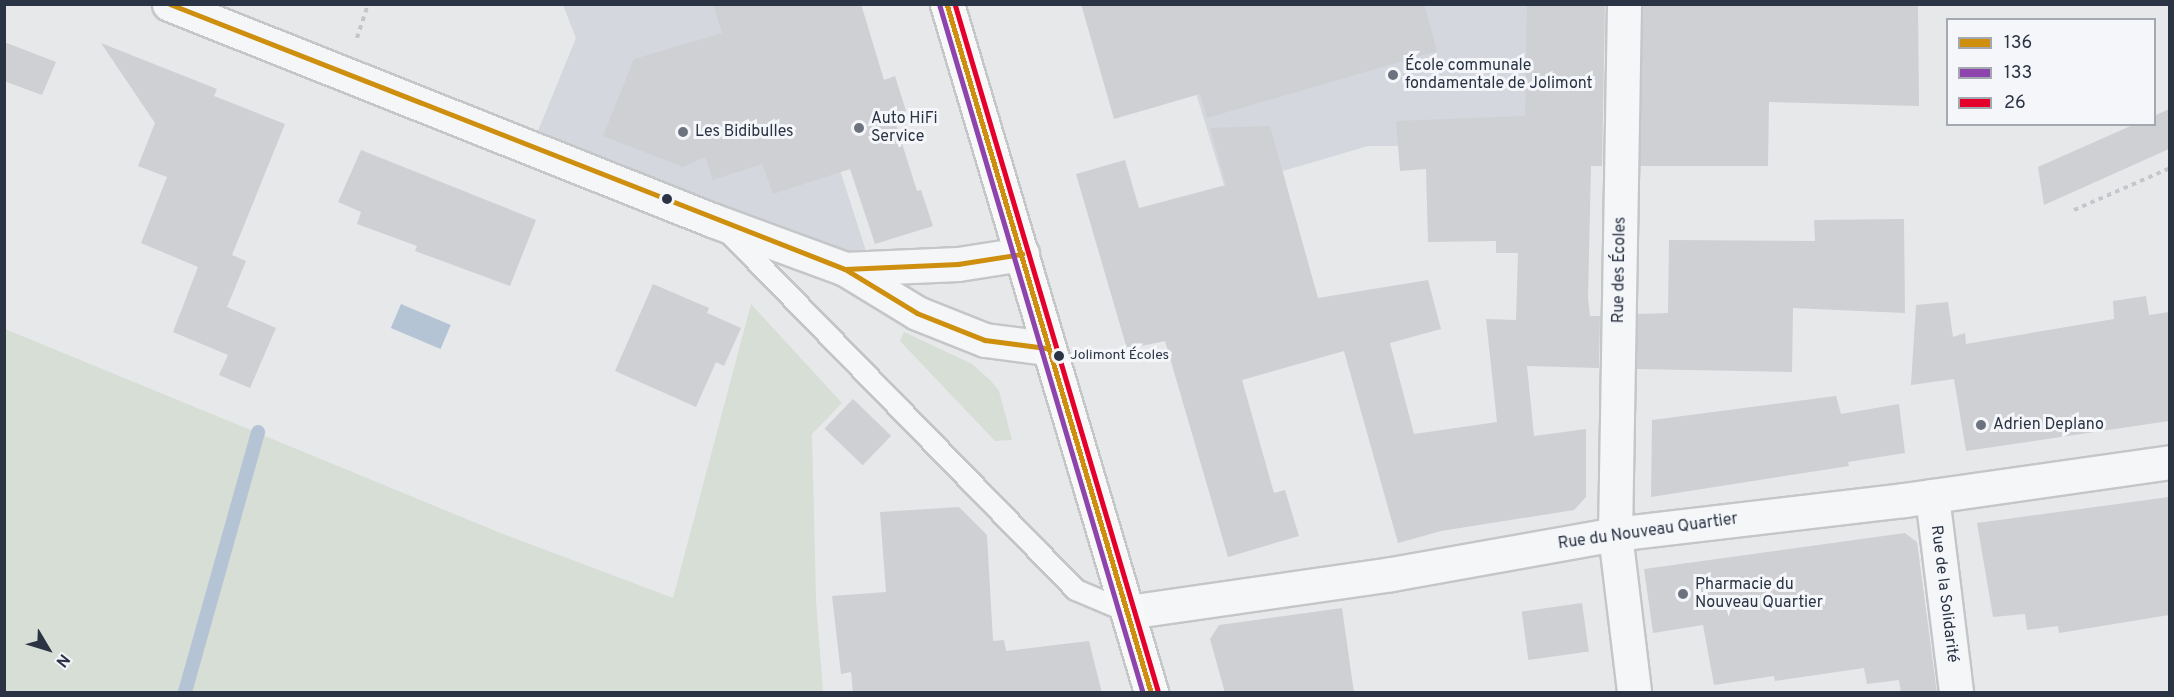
<!DOCTYPE html>
<meta charset="utf-8">
<style>
body{margin:0}
#map{position:relative;width:2174px;height:697px;overflow:hidden;background:#e6e8ea;font-family:Overpass,sans-serif}
div>[style]{position:absolute}
.built>*{inset:0;background:#d4d7dd}
.green>*{inset:0;background:#d6ded6}
.water>*{inset:0;background:#b4c4d5;transform-origin:0 0}
.stream>*{height:14px;margin:-7px;padding:0 7px;transform-origin:7px;border-radius:7px;background:#b4c4d5}
.building>*{inset:0;background:#ced0d3;transform-origin:0 0}
.path>*{height:4px;margin-top:-2px;transform-origin:0;background:repeating-linear-gradient(90deg,#c5c6ca 0 4.5px,transparent 0 9px)}
.roads{filter:drop-shadow(2px 0 #c4c6c8) drop-shadow(-2px 0 #c4c6c8) drop-shadow(0 2px #c4c6c8) drop-shadow(0 -2px #c4c6c8)}
.lane>*{height:20px;margin:-10px;padding:0 10px;transform-origin:10px;border-radius:10px;background:#f5f6f7}
.street>*{height:33px;margin:-16.5px;padding:0 16.5px;transform-origin:16.5px;border-radius:16.5px;background:#f5f6f7}
.primary>*{height:33px;margin:-16.5px;padding:0 16.5px;transform-origin:16.5px;border-radius:16.5px;background:#f8f8f8}
.bus-1>*{height:4.5px;margin:-2.25px;padding:0 2.25px;transform-origin:2.25px;border-radius:2.25px;background:#ce8f0e}
.bus-2>*{height:4.5px;margin:-2.25px;padding:0 2.25px;transform-origin:2.25px;border-radius:2.25px;background:#8e44ad}
.bus-3>*{height:4.5px;margin:-2.25px;padding:0 2.25px;transform-origin:2.25px;border-radius:2.25px;background:#e4002b}
.dots>*{width:16px;height:16px;translate:-50% -50%;box-sizing:border-box;border:3px solid #f4f6f9;border-radius:50%}
span{translate:-50% -50%;white-space:nowrap;text-align:center;line-height:1.15;-webkit-text-stroke:6px #f4f6f9;paint-order:stroke}
.bus-label{font-size:14px;color:#2b3445}
.left{translate:0 -50%;text-align:left}
.poi-label{font-size:16px;color:#2b3445}
.street-label{font-size:16px;color:#2b3445}
.frame{position:absolute;inset:0;border:6px solid #2b3445;pointer-events:none}
.legend{position:absolute;left:1946px;top:18px;width:210px;height:108px;box-sizing:border-box;background:#f4f6f9;border:2px solid #a4a8b1;margin:0;padding:8px 10px;list-style:none;font-size:18px;color:#2b3445}
.legend li{display:flex;align-items:center;gap:12px;height:30px}
.legend b{width:30px;border:2px solid #a4a8b1}
.north{position:absolute;left:18px;top:619px;width:60px;height:60px;-webkit-text-stroke:4px #f4f6f9;paint-order:stroke;rotate:128deg;font-size:16px;font-weight:700;line-height:24px;text-align:center;color:#2b3445}
.north::after{content:'';display:block;margin:auto;width:21px;height:27px;background:#2b3445;clip-path:polygon(50% 0,100% 100%,50% 72%,0 100%)}
</style>
<div id="map">
<div class="built">
<i style="clip-path:polygon(563px 5px,787px 5px,866px 251px,845px 269px,531px 148px,576px 38px)"></i>
<i style="clip-path:polygon(1169px 5px,1597px 5px,1595px 146px,1368px 146px,1225px 188px)"></i>
</div>
<div class="green">
<i style="clip-path:polygon(751px 304px,842px 403px,812px 434px,816px 600px,823px 692px,5px 692px,5px 329px,498px 532px,673px 598px)"></i>
<i style="clip-path:polygon(904px 332px,972px 364px,991px 381px,999px 391px,1012px 440px,995px 441px,900px 341px)"></i>
</div>
<div class="water">
<i style="left:401px;top:304px;width:54px;height:26px;rotate:23deg"></i>
</div>
<div class="stream">
<i style="left:185px;top:692px;width:270px;rotate:-74.3deg"></i>
</div>
<div class="building">
<i style="clip-path:polygon(713px 4px,861px 4px,884px 80px,895px 76px,906px 111px,893px 115px,917px 191px,921px 190px,933px 226px,875px 244px,850px 169px,773px 194px,762px 164px,713px 180px,705px 157px,683px 167px,603px 136px,634px 59px,722px 33px)"></i>
<i style="clip-path:polygon(1081px 4px,1424px 4px,1437px 51px,1207px 118px,1200px 94px,1114px 119px)"></i>
<i style="clip-path:polygon(1527px 4px,1605px 4px,1602px 166px,1591px 166px,1588px 298px,1590px 316px,1600px 316px,1599px 368px,1527px 366px,1534px 436px,1586px 429px,1586px 497px,1574px 510px,1441px 531px,1398px 543px,1344px 351px,1242px 380px,1274px 493px,1285px 490px,1299px 536px,1228px 557px,1165px 341px,1127px 349px,1076px 174px,1125px 160px,1139px 208px,1226px 185px,1210px 128px,1270px 126px,1318px 298px,1428px 280px,1441px 329px,1390px 343px,1414px 434px,1497px 422px,1486px 319px,1516px 320px,1518px 253px,1496px 253px,1496px 241px,1428px 242px,1426px 169px,1400px 171px,1396px 121px,1525px 116px)"></i>
<i style="clip-path:polygon(1643px 4px,1918px 4px,1919px 106px,1769px 102px,1768px 166px,1640px 166px)"></i>
<i style="clip-path:polygon(4px 42px,56px 62px,42px 95px,4px 81px)"></i>
<i style="clip-path:polygon(101px 43px,217px 89px,214px 96px,285px 124px,232px 255px,246px 261px,227px 307px,276px 328px,250px 388px,219px 375px,228px 355px,173px 332px,198px 267px,141px 243px,167px 177px,138px 166px,155px 123px)"></i>
<i style="clip-path:polygon(2169px 109px,2169px 149px,2044px 205px,2038px 167px,2135px 124px,2154px 124px,2154px 116px)"></i>
<i style="clip-path:polygon(361px 150px,536px 220px,510px 286px,415px 251px,417px 246px,357px 224px,361px 212px,338px 202px)"></i>
<i style="clip-path:polygon(1904px 219px,1905px 313px,1793px 308px,1792px 372px,1637px 369px,1637px 314px,1668px 313px,1669px 240px,1815px 241px,1814px 220px)"></i>
<i style="clip-path:polygon(653px 284px,709px 308px,707px 313px,741px 328px,724px 366px,716px 362px,696px 407px,615px 371px)"></i>
<i style="clip-path:polygon(2146px 296px,2149px 315px,2169px 312px,2169px 421px,1966px 451px,1954px 379px,1911px 385px,1916px 305px,1948px 302px,1953px 337px,1965px 333px,1966px 344px,2114px 319px,2113px 301px)"></i>
<i style="clip-path:polygon(1836px 396px,1841px 414px,1899px 404px,1905px 453px,1848px 462px,1849px 466px,1651px 497px,1652px 420px)"></i>
<i style="left:853px;top:399px;width:53px;height:41px;rotate:44deg"></i>
<i style="clip-path:polygon(2169px 497px,2169px 615px,2059px 633px,2058px 626px,2027px 630px,2025px 614px,1993px 617px,1977px 523px)"></i>
<i style="clip-path:polygon(959px 507px,987px 535px,993px 641px,1004px 640px,1006px 651px,1089px 641px,1102px 693px,853px 693px,851px 672px,841px 674px,832px 596px,886px 592px,880px 512px)"></i>
<i style="clip-path:polygon(1905px 533px,1917px 542px,1937px 693px,1901px 693px,1899px 680px,1867px 684px,1864px 668px,1775px 681px,1774px 676px,1714px 685px,1703px 625px,1653px 633px,1644px 569px)"></i>
<i style="left:1582px;top:603px;width:49px;height:61px;rotate:82deg"></i>
<i style="clip-path:polygon(1342px 608px,1354px 693px,1225px 693px,1210px 639px,1219px 625px)"></i>
</div>
<div class="path">
<i style="left:357px;top:38px;width:36px;rotate:-72deg"></i>
<i style="left:2074px;top:210px;width:105px;rotate:-23.6deg"></i>
</div>
<div class="roads">
<div class="lane">
<i style="left:727px;top:231px;width:501px;rotate:45.81deg"></i>
<i style="left:1076px;top:590px;width:56px;rotate:22.9deg"></i>
</div>
<div class="street">
<i style="left:169px;top:4px;width:584px;rotate:21.69deg"></i>
<i style="left:712px;top:220px;width:142px;rotate:20.2deg"></i>
<i style="left:845px;top:269px;width:84px;rotate:31.4deg"></i>
<i style="left:917px;top:313px;width:73px;rotate:21.7deg"></i>
<i style="left:985px;top:340px;width:63px;rotate:7.4deg"></i>
<i style="left:1624px;top:4px;width:530px;rotate:90.97deg"></i>
<i style="left:1615px;top:534px;width:159px;rotate:83.1deg"></i>
<i style="left:845px;top:269px;width:113px;rotate:-2.5deg"></i>
<i style="left:958px;top:264px;width:65px;rotate:-8.9deg"></i>
<i style="left:1932px;top:496px;width:197px;rotate:83deg"></i>
<i style="left:1128px;top:612px;width:266px;rotate:-8.2deg"></i>
<i style="left:1391px;top:574px;width:228px;rotate:-10.1deg"></i>
<i style="left:1615px;top:534px;width:291px;rotate:-6.7deg"></i>
<i style="left:1904px;top:500px;width:269px;rotate:-8.1deg"></i>
</div>
<div class="primary">
<i style="left:947px;top:4px;width:718px;rotate:73.48deg"></i>
</div>
</div>
<div class="bus-1">
<i style="left:170px;top:4px;width:725px;rotate:21.43deg"></i>
<i style="left:845px;top:269px;width:84px;rotate:31.4deg"></i>
<i style="left:917px;top:313px;width:73px;rotate:21.7deg"></i>
<i style="left:985px;top:340px;width:63px;rotate:7.4deg"></i>
<i style="left:947px;top:4px;width:718px;rotate:73.48deg"></i>
<i style="left:845px;top:269px;width:113px;rotate:-2.5deg"></i>
<i style="left:958px;top:264px;width:65px;rotate:-8.9deg"></i>
</div>
<div class="bus-2">
<i style="left:940px;top:6px;width:715px;rotate:73.52deg"></i>
</div>
<div class="bus-3">
<i style="left:955px;top:4px;width:715px;rotate:73.52deg"></i>
</div>
<div class="dots">
<i style="left:1393px;top:75px;background:#6c737f"></i>
<i style="left:859px;top:128px;background:#6c737f"></i>
<i style="left:683px;top:132px;background:#6c737f"></i>
<i style="left:667px;top:199px;background:#2b3445"></i>
<i style="left:1059px;top:356px;background:#2b3445"></i>
<i style="left:1981px;top:425px;background:#6c737f"></i>
<i style="left:1683px;top:594px;background:#6c737f"></i>
</div>
<div class="bus-label">
<span class="left" style="left:1070px;top:356px">Jolimont Écoles</span>
</div>
<div class="poi-label">
<span class="left" style="left:1405px;top:75px">École communale<br>fondamentale de Jolimont</span>
<span class="left" style="left:871px;top:128px">Auto HiFi<br>Service</span>
<span class="left" style="left:695px;top:132px">Les Bidibulles</span>
<span class="left" style="left:1993px;top:425px">Adrien Deplano</span>
<span class="left" style="left:1695px;top:594px">Pharmacie du<br>Nouveau Quartier</span>
</div>
<div class="street-label">
<span style="left:1620px;top:270px;rotate:-89deg">Rue des Écoles</span>
<span style="left:1648px;top:532px;rotate:-8deg">Rue du Nouveau Quartier</span>
<span style="left:1944px;top:594px;rotate:83deg">Rue de la Solidarité</span>
</div>
<div class="frame"></div>
<ul class="legend">
<li><b style="height:8px;background:#ce8f0e"></b>136</li>
<li><b style="height:8px;background:#8e44ad"></b>133</li>
<li><b style="height:8px;background:#e4002b"></b>26</li>
</ul>
<div class="north">N</div>
</div>
